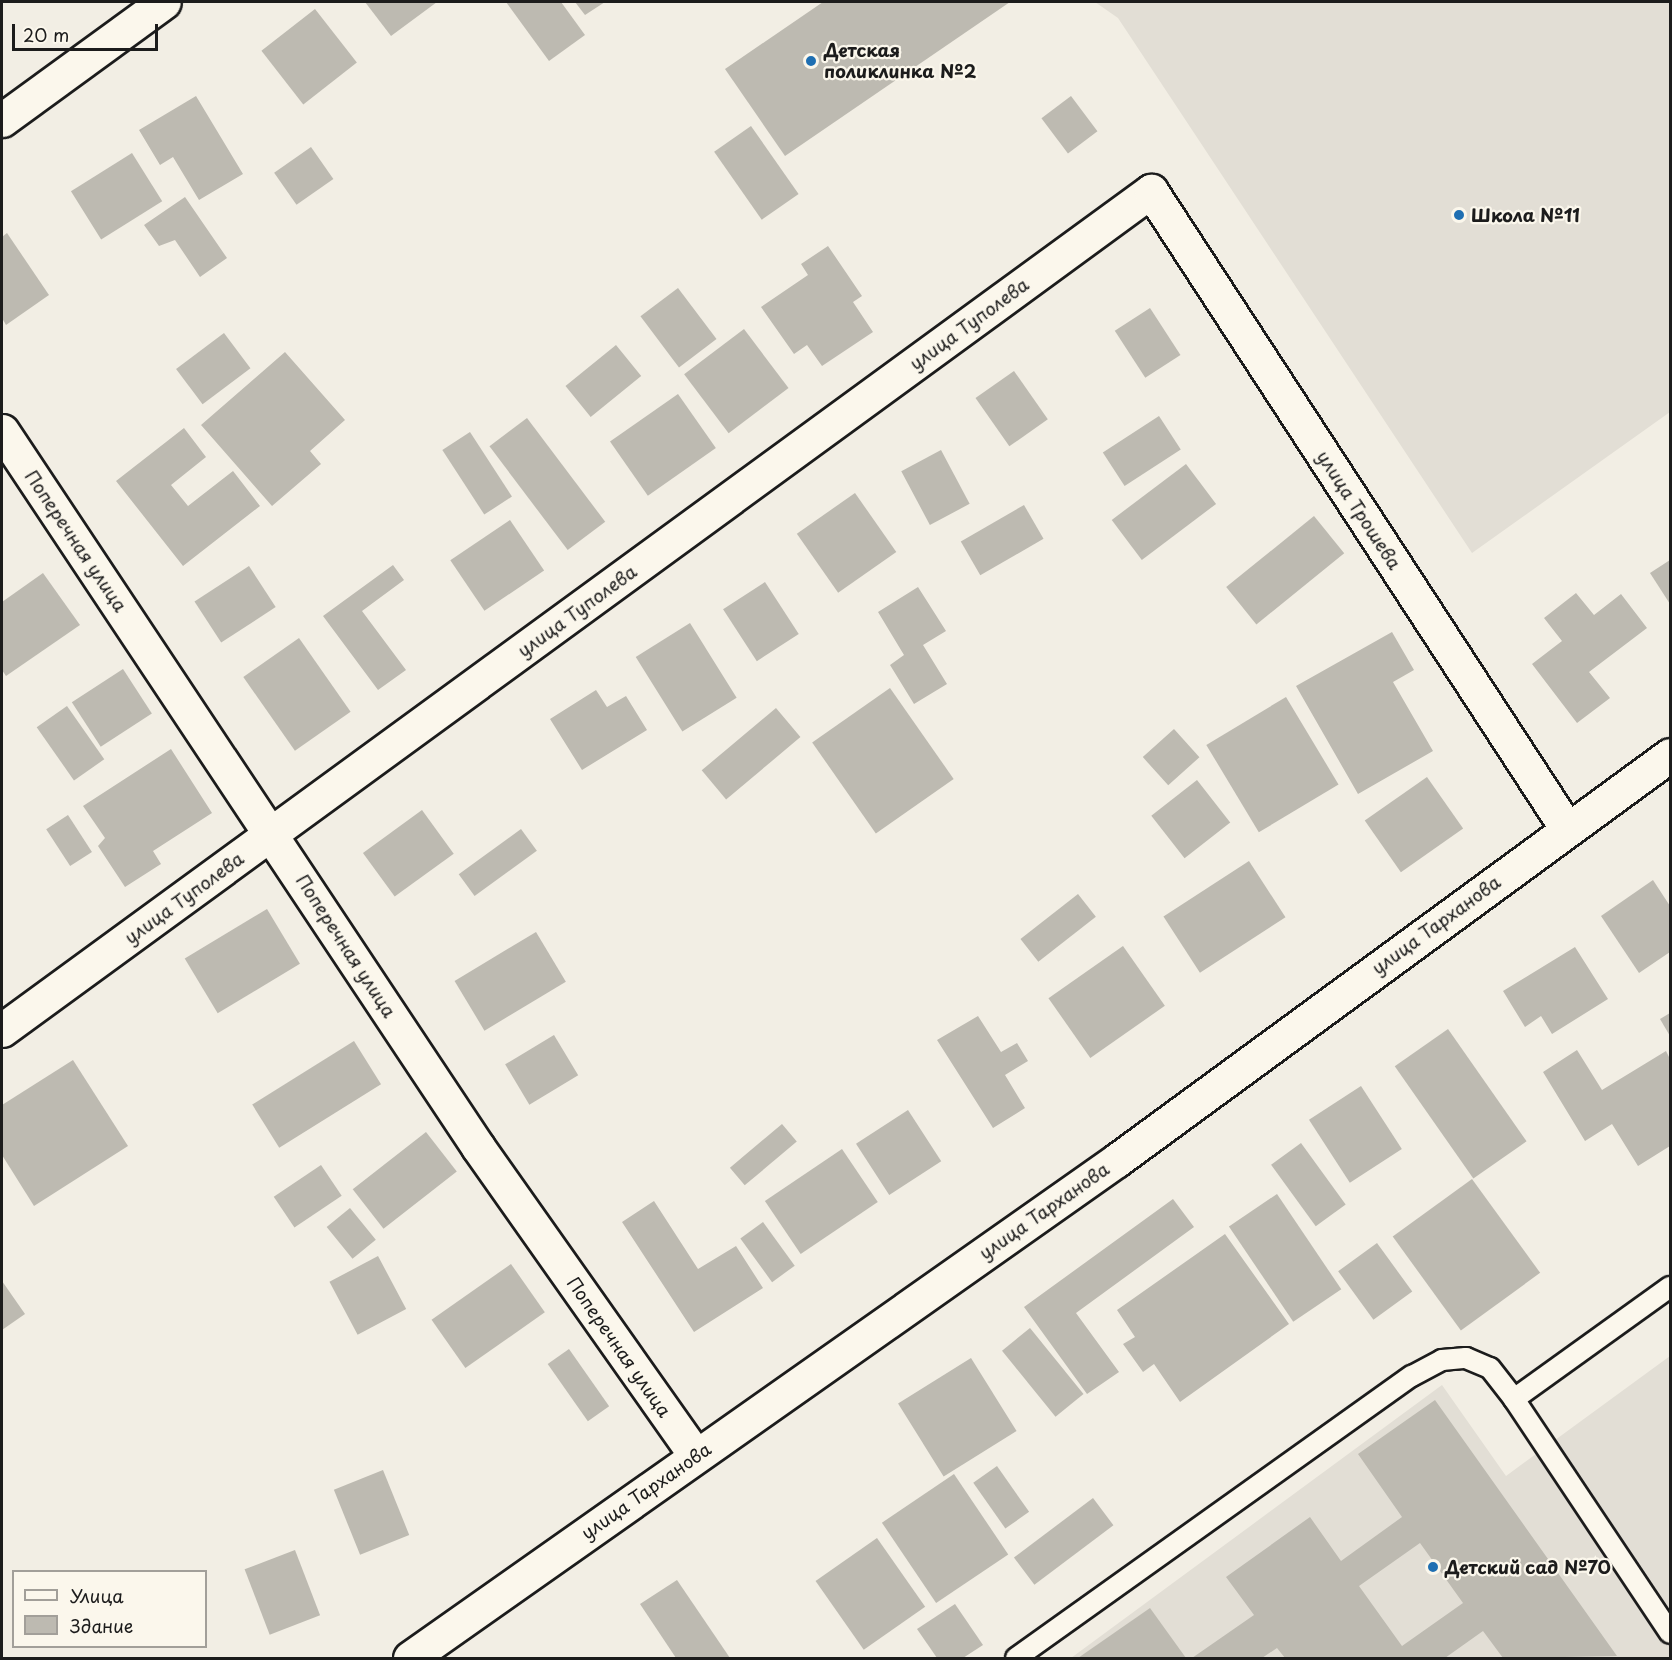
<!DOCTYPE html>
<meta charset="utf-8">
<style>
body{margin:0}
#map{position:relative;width:1672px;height:1660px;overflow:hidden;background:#f2eee4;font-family:"Playpen Sans",sans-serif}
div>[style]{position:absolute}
.built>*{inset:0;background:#e2ded5}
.building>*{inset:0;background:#bdbab1;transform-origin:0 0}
.roads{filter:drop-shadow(2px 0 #1c1c1c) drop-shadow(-2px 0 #1c1c1c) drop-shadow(0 2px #1c1c1c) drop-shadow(0 -2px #1c1c1c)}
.service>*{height:20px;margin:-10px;padding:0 10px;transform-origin:10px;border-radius:10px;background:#fbf7ec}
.minor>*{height:33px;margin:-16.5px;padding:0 16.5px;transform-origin:16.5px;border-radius:16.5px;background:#fbf7ec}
.tertiary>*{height:33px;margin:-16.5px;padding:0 16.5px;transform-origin:16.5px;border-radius:16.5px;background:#fbf7ec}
.dots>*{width:16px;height:16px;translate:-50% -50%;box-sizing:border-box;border:3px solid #fbf7ec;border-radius:50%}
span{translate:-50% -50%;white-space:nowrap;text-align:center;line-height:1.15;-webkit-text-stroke:4.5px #fbf7ec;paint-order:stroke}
.poi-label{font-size:18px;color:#1c1c1c;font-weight:700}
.left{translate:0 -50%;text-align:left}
.street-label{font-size:18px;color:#1c1c1c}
.frame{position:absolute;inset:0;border:3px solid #1c1c1c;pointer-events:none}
.legend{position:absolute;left:12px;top:1570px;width:195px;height:78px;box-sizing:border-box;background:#fbf7ec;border:2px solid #a29f99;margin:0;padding:8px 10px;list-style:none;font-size:18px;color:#1c1c1c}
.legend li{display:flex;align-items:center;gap:12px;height:30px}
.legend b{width:30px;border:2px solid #a29f99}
.scale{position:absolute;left:12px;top:24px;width:146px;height:27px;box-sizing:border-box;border:3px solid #1c1c1c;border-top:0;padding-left:8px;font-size:18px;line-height:21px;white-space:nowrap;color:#1c1c1c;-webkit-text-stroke:4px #fbf7ec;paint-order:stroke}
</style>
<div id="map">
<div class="built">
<i style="clip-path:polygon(1095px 2px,1670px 2px,1670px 412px,1472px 553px,1118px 18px)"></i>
<i style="clip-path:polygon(1670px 1356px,1670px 1658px,1071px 1658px,1442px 1385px,1506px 1476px)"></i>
</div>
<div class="building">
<i style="clip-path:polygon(365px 2px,437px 2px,391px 36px)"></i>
<i style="clip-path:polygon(506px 2px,561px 2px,585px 35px,549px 61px)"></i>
<i style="clip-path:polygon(575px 2px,605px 2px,585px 15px)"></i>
<i style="clip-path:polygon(823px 2px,1010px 2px,785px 156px,725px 69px)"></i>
<i style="left:315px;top:9px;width:68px;height:68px;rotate:52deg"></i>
<i style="clip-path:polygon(196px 96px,243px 174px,199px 200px,173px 157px,160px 165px,139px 130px)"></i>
<i style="left:1071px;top:96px;width:44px;height:37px;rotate:53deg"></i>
<i style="left:751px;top:126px;width:83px;height:45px;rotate:55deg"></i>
<i style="left:311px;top:147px;width:39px;height:45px;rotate:55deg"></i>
<i style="left:132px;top:153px;width:57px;height:72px;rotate:58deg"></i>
<i style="clip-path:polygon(185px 197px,227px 258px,200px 277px,175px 240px,159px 246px,144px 225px)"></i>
<i style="clip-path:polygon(7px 233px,49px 295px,6px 325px,2px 318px,2px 237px)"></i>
<i style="clip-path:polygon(828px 246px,862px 296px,853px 302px,873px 332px,822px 366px,807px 345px,794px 354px,761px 307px,808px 275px,801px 264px)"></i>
<i style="left:678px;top:288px;width:64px;height:47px;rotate:53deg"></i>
<i style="left:1150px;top:308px;width:56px;height:42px;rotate:57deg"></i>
<i style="left:744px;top:329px;width:74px;height:75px;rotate:53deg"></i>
<i style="left:224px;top:333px;width:44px;height:60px;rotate:53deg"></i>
<i style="left:616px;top:345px;width:40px;height:65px;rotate:51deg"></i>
<i style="clip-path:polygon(285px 352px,345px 420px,310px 451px,321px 464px,272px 506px,201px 425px)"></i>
<i style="left:1014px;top:371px;width:59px;height:47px;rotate:55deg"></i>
<i style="left:678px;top:394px;width:66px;height:83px;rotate:55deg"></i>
<i style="left:1159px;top:416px;width:40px;height:67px;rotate:57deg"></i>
<i style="left:527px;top:418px;width:130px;height:47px;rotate:53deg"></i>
<i style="clip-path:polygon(184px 428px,206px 457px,171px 485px,188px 506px,233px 471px,260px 506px,183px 566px,116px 481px)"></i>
<i style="left:470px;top:432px;width:77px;height:33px;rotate:57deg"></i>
<i style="left:941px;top:450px;width:61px;height:45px;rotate:62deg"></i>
<i style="left:1186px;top:464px;width:50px;height:93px;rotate:53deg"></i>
<i style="left:855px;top:493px;width:72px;height:71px;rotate:55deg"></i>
<i style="left:1024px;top:505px;width:39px;height:73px;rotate:60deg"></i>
<i style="left:1314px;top:516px;width:48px;height:113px;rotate:51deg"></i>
<i style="left:510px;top:520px;width:61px;height:72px;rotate:56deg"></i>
<i style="clip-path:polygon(1670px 560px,1670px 604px,1650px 573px)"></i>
<i style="clip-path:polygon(393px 565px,404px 580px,362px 611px,406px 670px,378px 690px,323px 616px)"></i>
<i style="left:249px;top:566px;width:49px;height:65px;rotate:57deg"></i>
<i style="clip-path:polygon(43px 573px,80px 625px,6px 676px,2px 670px,2px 602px)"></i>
<i style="left:765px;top:582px;width:62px;height:50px;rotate:57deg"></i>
<i style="clip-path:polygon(918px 587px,946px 631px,923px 645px,947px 684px,914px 704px,890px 665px,904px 655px,878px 612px)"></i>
<i style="clip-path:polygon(1576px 593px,1594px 615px,1621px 594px,1647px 628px,1589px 672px,1610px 698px,1577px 723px,1532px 664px,1562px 641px,1544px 618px)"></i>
<i style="left:690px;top:623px;width:88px;height:64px;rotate:58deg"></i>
<i style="clip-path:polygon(1392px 632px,1414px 670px,1393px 682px,1433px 751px,1358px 794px,1296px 686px)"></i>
<i style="left:299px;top:638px;width:90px;height:68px;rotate:55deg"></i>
<i style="left:123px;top:669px;width:53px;height:61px;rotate:57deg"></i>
<i style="left:890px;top:688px;width:111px;height:95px;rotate:55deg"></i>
<i style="clip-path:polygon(596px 690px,607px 707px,626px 696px,647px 730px,582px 770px,550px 719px)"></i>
<i style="left:1286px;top:697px;width:102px;height:93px;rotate:59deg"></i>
<i style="left:67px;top:706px;width:65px;height:37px;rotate:55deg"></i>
<i style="left:776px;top:708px;width:38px;height:97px;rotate:50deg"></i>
<i style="left:1174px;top:729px;width:38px;height:42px;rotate:48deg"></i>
<i style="clip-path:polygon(171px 749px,212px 813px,153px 851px,161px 864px,125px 887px,98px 846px,105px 838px,83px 806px)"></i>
<i style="left:1427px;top:777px;width:63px;height:76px;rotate:55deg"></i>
<i style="left:1197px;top:780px;width:54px;height:58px;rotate:52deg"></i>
<i style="left:422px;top:810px;width:54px;height:73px;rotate:54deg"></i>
<i style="left:68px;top:815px;width:44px;height:26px;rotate:57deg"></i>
<i style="left:521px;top:829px;width:27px;height:77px;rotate:54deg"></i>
<i style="left:1249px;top:861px;width:67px;height:102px;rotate:57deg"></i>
<i style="clip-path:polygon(1653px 880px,1670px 906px,1670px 952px,1639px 973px,1601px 916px)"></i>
<i style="left:1078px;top:894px;width:29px;height:73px;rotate:52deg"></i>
<i style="left:267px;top:909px;width:64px;height:96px;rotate:59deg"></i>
<i style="left:536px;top:932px;width:58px;height:95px;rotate:59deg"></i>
<i style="left:1123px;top:946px;width:73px;height:91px;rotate:55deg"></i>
<i style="clip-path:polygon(1575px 947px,1608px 999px,1552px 1034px,1541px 1016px,1525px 1027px,1503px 991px)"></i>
<i style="clip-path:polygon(1670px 1013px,1670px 1036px,1660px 1019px)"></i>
<i style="clip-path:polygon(978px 1016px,1001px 1052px,1017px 1043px,1028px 1061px,1005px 1075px,1025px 1108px,993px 1128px,937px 1040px)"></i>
<i style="left:1448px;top:1029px;width:137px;height:65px;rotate:55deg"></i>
<i style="left:554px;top:1035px;width:47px;height:57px;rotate:59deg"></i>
<i style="left:354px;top:1041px;width:51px;height:120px;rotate:58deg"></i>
<i style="clip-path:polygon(1577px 1050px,1602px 1090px,1666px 1051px,1670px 1059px,1670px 1146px,1638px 1166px,1612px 1124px,1585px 1141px,1543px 1072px)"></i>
<i style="clip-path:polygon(73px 1060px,128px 1146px,34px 1206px,2px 1155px,2px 1105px)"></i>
<i style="left:1361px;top:1086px;width:75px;height:62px;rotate:57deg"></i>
<i style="left:908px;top:1110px;width:61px;height:62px;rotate:57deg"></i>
<i style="left:782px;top:1124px;width:23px;height:68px;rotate:50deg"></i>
<i style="left:426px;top:1132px;width:50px;height:93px;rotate:52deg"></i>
<i style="left:1301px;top:1143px;width:76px;height:37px;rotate:54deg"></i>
<i style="left:842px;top:1149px;width:64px;height:93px;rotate:56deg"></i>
<i style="left:321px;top:1165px;width:37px;height:57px;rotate:56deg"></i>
<i style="left:1472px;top:1179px;width:116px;height:98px;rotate:54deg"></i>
<i style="left:1277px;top:1194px;width:115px;height:58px;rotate:56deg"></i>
<i style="clip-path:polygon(1173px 1199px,1194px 1227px,1076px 1313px,1119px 1372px,1087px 1394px,1024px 1307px)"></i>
<i style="clip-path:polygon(654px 1201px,698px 1269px,736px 1246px,763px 1288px,694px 1332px,622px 1222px)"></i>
<i style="left:350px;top:1208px;width:41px;height:30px;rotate:51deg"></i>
<i style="left:763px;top:1222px;width:54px;height:28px;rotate:54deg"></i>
<i style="clip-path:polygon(1225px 1234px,1289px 1324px,1180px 1402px,1154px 1364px,1143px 1372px,1123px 1344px,1135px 1337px,1117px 1310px)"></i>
<i style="left:1377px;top:1243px;width:60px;height:48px;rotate:54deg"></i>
<i style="left:378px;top:1256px;width:60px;height:55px;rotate:62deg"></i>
<i style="left:511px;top:1264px;width:59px;height:97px;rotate:55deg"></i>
<i style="clip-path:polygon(2px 1281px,25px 1314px,2px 1330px)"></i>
<i style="left:1030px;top:1328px;width:85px;height:36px;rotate:51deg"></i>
<i style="left:569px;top:1349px;width:70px;height:26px;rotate:55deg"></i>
<i style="left:971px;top:1358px;width:86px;height:86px;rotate:58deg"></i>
<i style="clip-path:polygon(evenodd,1435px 1400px,1617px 1656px,1503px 1658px,1483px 1631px,1445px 1658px,1285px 1658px,1277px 1648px,1262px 1658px,1192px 1658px,1254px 1615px,1226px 1577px,1310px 1517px,1341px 1561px,1402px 1517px,1358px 1454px,1435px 1400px,1420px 1543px,1463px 1603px,1402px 1646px,1359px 1586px,1420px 1543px)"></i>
<i style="left:997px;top:1466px;width:56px;height:29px;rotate:55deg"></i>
<i style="left:383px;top:1470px;width:70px;height:53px;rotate:68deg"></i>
<i style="left:954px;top:1474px;width:97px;height:87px;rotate:56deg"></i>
<i style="left:1093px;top:1498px;width:34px;height:99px;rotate:53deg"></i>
<i style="left:877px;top:1538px;width:84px;height:75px;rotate:55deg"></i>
<i style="left:295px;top:1550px;width:70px;height:54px;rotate:69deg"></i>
<i style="clip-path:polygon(677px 1580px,730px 1658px,676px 1658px,640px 1604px)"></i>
<i style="clip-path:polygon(955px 1604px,983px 1645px,963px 1658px,937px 1658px,917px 1629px)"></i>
<i style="clip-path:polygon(1150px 1608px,1186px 1658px,1078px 1658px)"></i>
</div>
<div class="roads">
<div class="service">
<i style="left:1514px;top:1399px;width:192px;rotate:-35.7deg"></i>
<i style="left:1016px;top:1658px;width:486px;rotate:-35.5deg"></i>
<i style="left:1412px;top:1376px;width:34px;rotate:-28deg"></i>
<i style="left:1442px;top:1360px;width:24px;rotate:-5deg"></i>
<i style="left:1466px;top:1358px;width:26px;rotate:23deg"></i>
<i style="left:1490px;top:1368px;width:39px;rotate:52deg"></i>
<i style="left:1514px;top:1399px;width:281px;rotate:56.3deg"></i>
</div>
<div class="minor">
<i style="left:2px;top:431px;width:860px;rotate:56.38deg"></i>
<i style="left:478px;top:1147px;width:378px;rotate:54.8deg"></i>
<i style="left:2px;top:1030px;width:1423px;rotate:-36.14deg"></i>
<i style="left:1151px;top:191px;width:762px;rotate:56.89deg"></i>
<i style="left:410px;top:1658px;width:865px;rotate:-35.16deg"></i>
<i style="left:1117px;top:1160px;width:685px;rotate:-36.22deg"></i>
</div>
<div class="tertiary">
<i style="left:2px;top:120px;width:200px;rotate:-36.1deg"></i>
</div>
</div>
<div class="dots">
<i style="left:811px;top:61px;background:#1f6fb2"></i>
<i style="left:1459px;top:215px;background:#1f6fb2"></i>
<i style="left:1433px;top:1567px;background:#1f6fb2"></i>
</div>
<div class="poi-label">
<span class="left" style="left:824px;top:61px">Детская<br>поликлинка №2</span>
<span class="left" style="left:1471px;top:215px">Школа №11</span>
<span class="left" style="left:1445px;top:1567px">Детский сад №70</span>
</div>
<div class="street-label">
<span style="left:969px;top:324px;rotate:-36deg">улица Туполева</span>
<span style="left:1359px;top:510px;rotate:57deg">улица Трошева</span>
<span style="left:76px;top:541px;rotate:56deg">Поперечная улица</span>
<span style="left:577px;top:611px;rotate:-36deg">улица Туполева</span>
<span style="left:184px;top:898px;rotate:-36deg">улица Туполева</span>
<span style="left:1436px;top:925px;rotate:-36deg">улица Тарханова</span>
<span style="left:346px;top:946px;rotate:57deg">Поперечная улица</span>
<span style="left:1044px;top:1211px;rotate:-35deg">улица Тарханова</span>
<span style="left:619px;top:1347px;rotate:55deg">Поперечная улица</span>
<span style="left:646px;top:1491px;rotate:-35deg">улица Тарханова</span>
</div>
<div class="frame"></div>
<ul class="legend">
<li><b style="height:8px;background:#fbf7ec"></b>Улица</li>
<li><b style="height:16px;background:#bdbab1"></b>Здание</li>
</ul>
<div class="scale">20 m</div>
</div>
